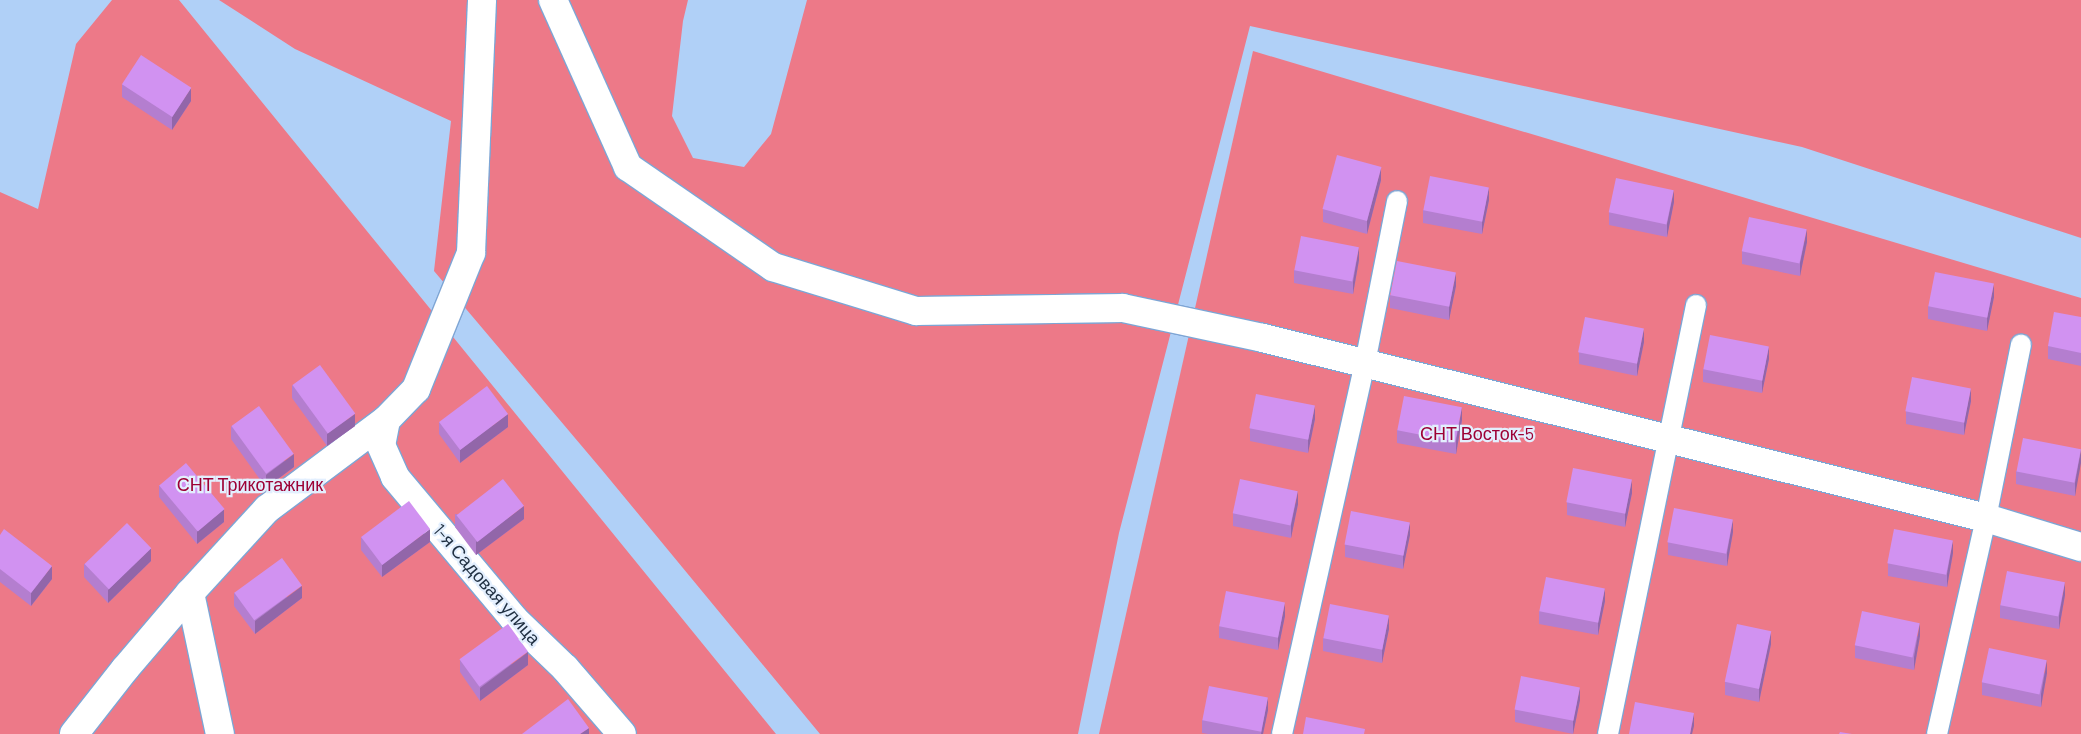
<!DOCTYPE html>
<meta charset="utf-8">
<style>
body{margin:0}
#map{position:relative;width:2081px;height:734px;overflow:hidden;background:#b0d0f7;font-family:Barlow,sans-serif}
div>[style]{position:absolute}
.green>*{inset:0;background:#ed7988}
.roads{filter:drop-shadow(1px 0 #7ea5d4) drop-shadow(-1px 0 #7ea5d4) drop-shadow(0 1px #7ea5d4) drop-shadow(0 -1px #7ea5d4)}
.lane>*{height:20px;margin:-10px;padding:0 10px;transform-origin:10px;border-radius:10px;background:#fff}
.street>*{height:28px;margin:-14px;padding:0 14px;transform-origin:14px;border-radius:14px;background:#fff}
.wall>*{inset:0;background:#b47ecf}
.shaded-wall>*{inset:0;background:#9266a9}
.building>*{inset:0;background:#d192f1;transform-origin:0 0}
span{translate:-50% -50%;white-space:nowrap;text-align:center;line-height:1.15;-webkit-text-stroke:4.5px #e3effe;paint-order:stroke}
.park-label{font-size:18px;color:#9d0135}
.street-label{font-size:18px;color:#1f2f41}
</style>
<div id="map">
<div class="green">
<i style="clip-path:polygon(112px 0,179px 0,776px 734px,0 734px,0 192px,38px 209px,76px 44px)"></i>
<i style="clip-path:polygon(219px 0,688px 0,683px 21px,672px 116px,693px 158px,744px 167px,771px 134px,807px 0,2081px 0,2081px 238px,1802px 147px,1250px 26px,1119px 533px,1078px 734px,820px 734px,602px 470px,434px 271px,451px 121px,295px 49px)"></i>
<i style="clip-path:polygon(1253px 51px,2081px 298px,2081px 734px,1099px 734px)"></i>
</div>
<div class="roads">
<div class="lane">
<i style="left:1282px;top:734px;width:380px;rotate:-77.4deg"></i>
<i style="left:1365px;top:363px;width:165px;rotate:-78.8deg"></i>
<i style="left:1608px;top:734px;width:438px;rotate:-78.4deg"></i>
<i style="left:1937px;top:734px;width:221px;rotate:-77.2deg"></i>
<i style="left:1986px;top:518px;width:177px;rotate:-78.6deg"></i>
</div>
<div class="street">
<i style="left:553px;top:0;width:183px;rotate:65.8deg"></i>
<i style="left:628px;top:167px;width:176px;rotate:34.6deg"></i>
<i style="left:773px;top:267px;width:150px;rotate:17.1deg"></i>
<i style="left:916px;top:311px;width:207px;rotate:-0.8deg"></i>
<i style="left:1123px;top:308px;width:143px;rotate:12.1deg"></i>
<i style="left:1263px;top:338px;width:745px;rotate:13.98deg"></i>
<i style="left:1986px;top:518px;width:99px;rotate:17deg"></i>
<i style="left:386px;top:420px;width:25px;rotate:101deg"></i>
<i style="left:381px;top:445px;width:35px;rotate:66deg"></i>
<i style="left:395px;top:477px;width:185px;rotate:50deg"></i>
<i style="left:514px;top:619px;width:71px;rotate:43.9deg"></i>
<i style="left:565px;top:668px;width:87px;rotate:49.2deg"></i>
<i style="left:190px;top:593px;width:144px;rotate:78deg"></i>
<i style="left:74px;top:734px;width:83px;rotate:-51.9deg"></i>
<i style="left:125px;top:669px;width:100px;rotate:-49.5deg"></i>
<i style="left:190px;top:593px;width:114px;rotate:-47.5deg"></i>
<i style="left:267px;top:509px;width:149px;rotate:-36.8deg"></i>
<i style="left:386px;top:420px;width:43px;rotate:-45.9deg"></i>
<i style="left:416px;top:389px;width:147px;rotate:-68deg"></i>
<i style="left:471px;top:253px;width:253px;rotate:-87.5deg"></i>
</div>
</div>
<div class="wall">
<i style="clip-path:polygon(122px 84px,191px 101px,172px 130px,122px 97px)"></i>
<i style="clip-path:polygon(1381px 180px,1367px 234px,1323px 222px,1323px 209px)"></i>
<i style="clip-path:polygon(1489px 200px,1482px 234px,1423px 223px,1423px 210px)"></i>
<i style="clip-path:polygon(1674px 202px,1667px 237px,1609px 225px,1609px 212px)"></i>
<i style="clip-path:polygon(1807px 242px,1800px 276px,1742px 264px,1742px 251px)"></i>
<i style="clip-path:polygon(1359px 260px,1353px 294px,1294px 283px,1294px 270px)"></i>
<i style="clip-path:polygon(1456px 286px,1449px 320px,1390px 308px,1390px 295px)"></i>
<i style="clip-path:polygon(1994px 297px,1987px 331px,1928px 319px,1928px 306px)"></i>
<i style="clip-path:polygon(2081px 317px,2081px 366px,2048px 359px,2048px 346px)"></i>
<i style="clip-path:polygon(1644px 342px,1637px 376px,1579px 364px,1579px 352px)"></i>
<i style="clip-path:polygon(1769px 359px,1762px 393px,1703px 382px,1703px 369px)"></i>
<i style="clip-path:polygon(292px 385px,355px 426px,327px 446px,292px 398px)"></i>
<i style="clip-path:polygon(1971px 401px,1964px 435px,1906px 424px,1906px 411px)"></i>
<i style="clip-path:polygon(1315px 419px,1308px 453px,1250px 441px,1250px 428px)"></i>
<i style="clip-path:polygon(1462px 420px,1456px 454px,1397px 443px,1397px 430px)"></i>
<i style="clip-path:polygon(439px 422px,508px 427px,460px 463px,439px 434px)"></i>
<i style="clip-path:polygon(231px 426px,294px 467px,266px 488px,231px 439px)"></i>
<i style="clip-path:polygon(2081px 449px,2075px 496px,2016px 484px,2016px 471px)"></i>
<i style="clip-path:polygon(159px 485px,224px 522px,197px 544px,159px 497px)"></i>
<i style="clip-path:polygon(1632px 493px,1625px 527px,1567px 515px,1567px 502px)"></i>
<i style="clip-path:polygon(1298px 504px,1291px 538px,1233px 526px,1233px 513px)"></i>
<i style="clip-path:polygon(455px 514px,524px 519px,476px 555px,455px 527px)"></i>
<i style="clip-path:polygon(1733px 532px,1727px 566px,1668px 555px,1668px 542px)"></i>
<i style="clip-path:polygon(0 535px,52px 579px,31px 606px,0 582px)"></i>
<i style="clip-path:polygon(1410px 535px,1403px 569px,1345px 557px,1345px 544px)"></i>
<i style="clip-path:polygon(361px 537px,430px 542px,382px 577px,361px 550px)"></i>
<i style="clip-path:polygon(1953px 553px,1947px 587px,1888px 576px,1888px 563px)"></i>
<i style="clip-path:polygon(151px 561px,108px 603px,84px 577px,84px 564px)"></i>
<i style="clip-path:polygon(234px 593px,302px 598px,255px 634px,234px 606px)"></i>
<i style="clip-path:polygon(2065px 595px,2059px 629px,2000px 618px,2000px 605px)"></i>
<i style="clip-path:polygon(1605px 601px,1598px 635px,1539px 624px,1539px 611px)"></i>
<i style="clip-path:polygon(1285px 616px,1278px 650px,1219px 638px,1219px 626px)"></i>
<i style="clip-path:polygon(1389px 629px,1382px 663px,1323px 651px,1323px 638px)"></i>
<i style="clip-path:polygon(1920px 636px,1914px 670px,1855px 658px,1855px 645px)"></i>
<i style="clip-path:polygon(1771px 644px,1759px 702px,1725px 695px,1725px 682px)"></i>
<i style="clip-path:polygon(460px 660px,528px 665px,480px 701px,460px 672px)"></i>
<i style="clip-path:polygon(2047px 673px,2041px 707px,1982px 695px,1982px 682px)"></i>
<i style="clip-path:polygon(1580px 700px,1573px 734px,1515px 722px,1515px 709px)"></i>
<i style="clip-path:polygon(1268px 710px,1263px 734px,1208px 734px,1202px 733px,1202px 720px)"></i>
</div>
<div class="shaded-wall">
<i style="clip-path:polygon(191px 88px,191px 101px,172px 130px,172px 117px)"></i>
<i style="clip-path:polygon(1381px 167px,1381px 180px,1367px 234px,1367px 221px)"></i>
<i style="clip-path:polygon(1489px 187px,1489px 200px,1482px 234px,1482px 221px)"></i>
<i style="clip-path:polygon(1674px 190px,1674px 202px,1667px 237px,1667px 224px)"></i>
<i style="clip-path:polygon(1807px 229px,1807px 242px,1800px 276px,1800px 263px)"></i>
<i style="clip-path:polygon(1359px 247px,1359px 260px,1353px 294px,1353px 282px)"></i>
<i style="clip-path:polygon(1456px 273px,1456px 286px,1449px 320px,1449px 307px)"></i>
<i style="clip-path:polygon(1994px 284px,1994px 297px,1987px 331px,1987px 318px)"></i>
<i style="clip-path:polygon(1644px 329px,1644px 342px,1637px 376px,1637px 363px)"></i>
<i style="clip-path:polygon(1769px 346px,1769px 359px,1762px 393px,1762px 381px)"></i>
<i style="clip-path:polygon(1971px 388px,1971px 401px,1964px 435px,1964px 422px)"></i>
<i style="clip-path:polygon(1315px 406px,1315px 419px,1308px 453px,1308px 440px)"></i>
<i style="clip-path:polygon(1462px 407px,1462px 420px,1456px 454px,1456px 441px)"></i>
<i style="clip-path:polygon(355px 414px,355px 426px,327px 446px,327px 434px)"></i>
<i style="clip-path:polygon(508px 414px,508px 427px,460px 463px,460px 450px)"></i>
<i style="clip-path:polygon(2081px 450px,2081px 463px,2075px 496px,2075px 483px)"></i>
<i style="clip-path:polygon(294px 454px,294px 467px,266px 488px,266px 475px)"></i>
<i style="clip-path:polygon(1632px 480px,1632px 493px,1625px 527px,1625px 514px)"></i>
<i style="clip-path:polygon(1298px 491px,1298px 504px,1291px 538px,1291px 525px)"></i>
<i style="clip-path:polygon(524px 506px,524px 519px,476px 555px,476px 542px)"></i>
<i style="clip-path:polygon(224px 509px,224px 522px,197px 544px,197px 531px)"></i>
<i style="clip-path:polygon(1733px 519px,1733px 532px,1727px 566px,1727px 553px)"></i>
<i style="clip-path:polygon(1410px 522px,1410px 535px,1403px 569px,1403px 556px)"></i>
<i style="clip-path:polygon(430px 529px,430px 542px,382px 577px,382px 565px)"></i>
<i style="clip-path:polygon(1953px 540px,1953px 553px,1947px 587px,1947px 574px)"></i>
<i style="clip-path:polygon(151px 548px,151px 561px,108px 603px,108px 590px)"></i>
<i style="clip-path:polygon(52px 566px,52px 579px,31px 606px,31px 593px)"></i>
<i style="clip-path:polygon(2065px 582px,2065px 595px,2059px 629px,2059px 616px)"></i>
<i style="clip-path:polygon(302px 586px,302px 598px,255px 634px,255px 621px)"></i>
<i style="clip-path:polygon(1605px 588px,1605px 601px,1598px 635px,1598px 622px)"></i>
<i style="clip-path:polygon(1285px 603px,1285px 616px,1278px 650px,1278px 637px)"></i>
<i style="clip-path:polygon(1389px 616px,1389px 629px,1382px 663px,1382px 650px)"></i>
<i style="clip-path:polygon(1920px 623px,1920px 636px,1914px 670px,1914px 657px)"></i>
<i style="clip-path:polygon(1771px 631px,1771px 644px,1759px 702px,1759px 689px)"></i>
<i style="clip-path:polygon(528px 652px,528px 665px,480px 701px,480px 688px)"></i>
<i style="clip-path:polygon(2047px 660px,2047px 673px,2041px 707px,2041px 694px)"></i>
<i style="clip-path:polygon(1580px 687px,1580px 700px,1573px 734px,1573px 721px)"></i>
<i style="clip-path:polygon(1268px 697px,1268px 710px,1263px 734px,1261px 734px)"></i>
<i style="clip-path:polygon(1694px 713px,1694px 726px,1692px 734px,1690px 734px)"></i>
<i style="clip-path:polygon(589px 728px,589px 734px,580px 734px)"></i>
</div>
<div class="building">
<i style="left:141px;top:55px;width:60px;height:35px;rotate:33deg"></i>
<i style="left:1337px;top:155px;width:46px;height:56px;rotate:15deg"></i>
<i style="left:1430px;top:176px;width:60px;height:35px;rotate:11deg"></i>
<i style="left:1616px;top:178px;width:59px;height:35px;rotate:12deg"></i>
<i style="left:1749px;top:217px;width:59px;height:35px;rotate:12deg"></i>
<i style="left:1301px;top:236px;width:59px;height:35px;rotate:11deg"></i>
<i style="left:1397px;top:261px;width:60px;height:35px;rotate:11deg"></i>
<i style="left:1935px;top:272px;width:60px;height:35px;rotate:11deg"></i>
<i style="clip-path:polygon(2054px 312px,2081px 317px,2081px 353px,2048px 346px)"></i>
<i style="left:1585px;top:317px;width:60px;height:36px;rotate:11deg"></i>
<i style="left:1710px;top:335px;width:60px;height:35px;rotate:11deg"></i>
<i style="left:320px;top:365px;width:60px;height:34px;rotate:54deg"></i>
<i style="left:1912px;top:377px;width:60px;height:35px;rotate:11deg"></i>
<i style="left:487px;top:386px;width:35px;height:60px;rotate:53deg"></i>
<i style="left:1256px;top:394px;width:60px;height:35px;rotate:11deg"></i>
<i style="left:1404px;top:396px;width:59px;height:35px;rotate:11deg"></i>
<i style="left:259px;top:406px;width:59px;height:34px;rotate:54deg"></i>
<i style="left:2023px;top:438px;width:59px;height:34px;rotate:11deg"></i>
<i style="left:186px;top:463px;width:60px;height:35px;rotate:50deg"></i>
<i style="left:1573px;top:468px;width:60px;height:35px;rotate:11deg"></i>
<i style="left:503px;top:479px;width:34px;height:59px;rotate:52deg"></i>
<i style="left:1240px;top:479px;width:59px;height:35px;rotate:12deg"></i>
<i style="left:409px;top:501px;width:35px;height:60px;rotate:53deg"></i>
<i style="left:1674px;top:508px;width:60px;height:35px;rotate:11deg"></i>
<i style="left:1351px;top:511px;width:60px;height:34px;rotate:11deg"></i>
<i style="left:127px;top:523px;width:35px;height:59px;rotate:46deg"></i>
<i style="clip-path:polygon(4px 529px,52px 566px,31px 593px,0 569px,0 535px)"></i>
<i style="left:1894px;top:529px;width:60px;height:35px;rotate:11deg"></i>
<i style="left:282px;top:558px;width:34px;height:59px;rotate:54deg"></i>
<i style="left:2007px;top:571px;width:59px;height:35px;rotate:11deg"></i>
<i style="left:1546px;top:577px;width:60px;height:35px;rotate:11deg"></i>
<i style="left:1226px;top:591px;width:60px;height:36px;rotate:11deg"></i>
<i style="left:1330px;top:604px;width:60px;height:35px;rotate:11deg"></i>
<i style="left:1862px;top:611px;width:59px;height:35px;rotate:12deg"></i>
<i style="left:508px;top:624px;width:34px;height:60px;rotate:54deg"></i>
<i style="left:1737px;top:624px;width:35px;height:59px;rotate:12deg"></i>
<i style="left:1989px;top:648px;width:59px;height:35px;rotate:12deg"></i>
<i style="left:1521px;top:676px;width:60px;height:34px;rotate:11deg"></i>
<i style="left:1209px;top:686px;width:60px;height:35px;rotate:11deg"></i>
<i style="clip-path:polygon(568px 699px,589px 728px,580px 734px,522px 734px)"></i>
<i style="clip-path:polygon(1635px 702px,1694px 713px,1690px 734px,1629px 734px)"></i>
<i style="clip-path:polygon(1306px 717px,1365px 729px,1364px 734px,1303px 734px)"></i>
<i style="clip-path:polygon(1840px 732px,1852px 734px,1839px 734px)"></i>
</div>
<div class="park-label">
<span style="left:1477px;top:433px">СНТ Восток-5</span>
<span style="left:250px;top:484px">СНТ Трикотажник</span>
</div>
<div class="street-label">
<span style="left:487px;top:584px;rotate:49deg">1-я Садовая улица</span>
</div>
</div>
